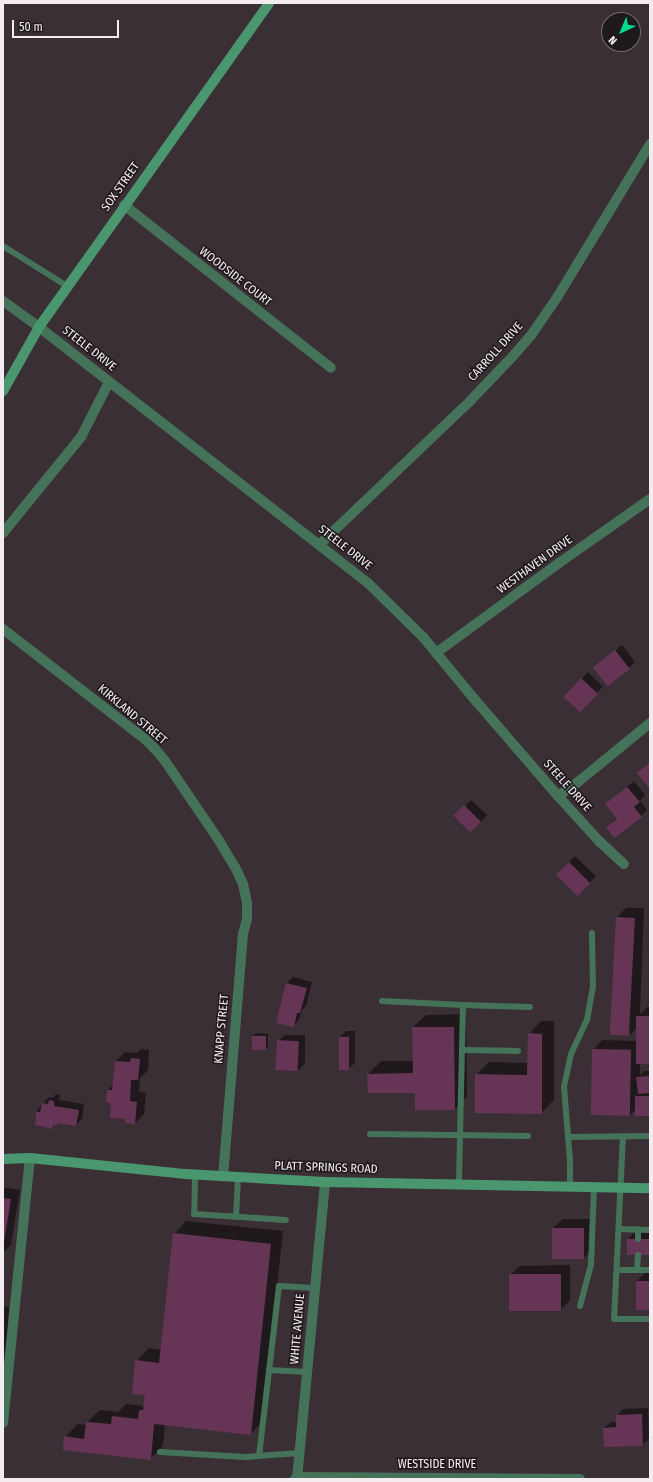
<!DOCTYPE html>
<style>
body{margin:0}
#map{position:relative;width:653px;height:1482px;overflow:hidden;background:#3b2f36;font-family:"Fira Sans Condensed",sans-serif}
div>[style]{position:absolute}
.shadow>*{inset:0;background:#0007;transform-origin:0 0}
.building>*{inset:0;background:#663556;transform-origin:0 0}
.lane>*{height:6px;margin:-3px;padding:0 3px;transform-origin:3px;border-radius:3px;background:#45735a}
.street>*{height:10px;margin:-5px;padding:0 5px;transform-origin:5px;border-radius:5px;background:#45735a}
.secondary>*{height:10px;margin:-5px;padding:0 5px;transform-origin:5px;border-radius:5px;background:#4a966e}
span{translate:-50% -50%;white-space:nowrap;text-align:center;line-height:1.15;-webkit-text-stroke:3px #1e191c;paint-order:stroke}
.street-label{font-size:12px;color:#f4ecf1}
.frame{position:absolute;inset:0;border:4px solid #f4ecf1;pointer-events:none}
.north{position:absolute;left:601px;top:12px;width:40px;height:40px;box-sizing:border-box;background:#1e191c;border:1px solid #746d71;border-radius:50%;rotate:224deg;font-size:11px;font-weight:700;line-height:16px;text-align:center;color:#f4ecf1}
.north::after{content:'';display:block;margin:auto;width:14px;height:18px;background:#01d98b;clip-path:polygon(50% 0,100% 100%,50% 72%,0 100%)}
.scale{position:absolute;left:12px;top:20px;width:107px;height:18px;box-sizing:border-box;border:2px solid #f4ecf1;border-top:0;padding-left:5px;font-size:12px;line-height:14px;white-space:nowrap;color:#f4ecf1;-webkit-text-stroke:3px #1e191c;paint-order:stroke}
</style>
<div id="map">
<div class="shadow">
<i style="clip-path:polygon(622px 645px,635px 662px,629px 668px,594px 668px)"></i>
<i style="left:588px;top:672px;width:21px;height:35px;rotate:45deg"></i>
<i style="clip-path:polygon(634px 781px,645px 795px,640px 801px,647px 810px,641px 816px,607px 827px,617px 818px,606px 804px)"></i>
<i style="left:471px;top:800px;width:22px;height:23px;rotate:43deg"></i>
<i style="left:575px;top:856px;width:29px;height:26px;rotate:44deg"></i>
<i style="clip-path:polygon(626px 908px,644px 908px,640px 1014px,647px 1007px,650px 1007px,650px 1063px,640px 1063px,640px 1075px,644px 1071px,650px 1071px,650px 1115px,636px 1109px,630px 1115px,593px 1050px,602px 1040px,637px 1041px,637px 1028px,630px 1035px,617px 917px)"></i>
<i style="clip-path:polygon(293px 977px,312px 982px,306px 1006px,302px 1010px,299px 1020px,293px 1026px,287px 983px)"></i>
<i style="clip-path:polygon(466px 1014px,467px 1096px,455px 1109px,416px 1092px,368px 1074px,381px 1061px,414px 1061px,413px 1027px,426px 1015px)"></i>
<i style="clip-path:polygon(541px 1021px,554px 1021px,554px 1100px,541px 1113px,476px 1075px,489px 1062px,528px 1063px,529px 1034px)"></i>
<i style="clip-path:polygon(346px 1031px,355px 1031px,355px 1063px,348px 1069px,340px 1037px)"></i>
<i style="clip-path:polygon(256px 1033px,268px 1034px,268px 1047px,265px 1050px,253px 1036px)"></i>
<i style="clip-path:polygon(285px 1035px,305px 1035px,305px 1063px,299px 1070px,278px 1041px)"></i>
<i style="clip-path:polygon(141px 1049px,149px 1050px,148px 1070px,140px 1078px,139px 1092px,146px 1093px,144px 1114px,135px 1123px,126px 1119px,112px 1102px,108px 1090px,114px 1084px,116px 1061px,125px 1052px,137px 1053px)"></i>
<i style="clip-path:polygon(56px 1094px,60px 1095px,59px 1100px,84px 1104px,82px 1119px,76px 1125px,59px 1122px,52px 1128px,38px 1126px,35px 1123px,36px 1112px,43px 1103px,49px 1097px,53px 1098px)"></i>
<i style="clip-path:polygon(3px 1187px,20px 1190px,11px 1245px,3px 1253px)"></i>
<i style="clip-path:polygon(563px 1219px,593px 1219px,593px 1249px,584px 1258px,553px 1228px)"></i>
<i style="clip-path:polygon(186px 1221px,283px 1231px,263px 1421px,251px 1434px,165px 1424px,163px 1446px,150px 1459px,65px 1437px,78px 1424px,87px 1425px,87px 1422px,100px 1410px,118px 1412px,126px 1404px,144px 1406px,146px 1394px,136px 1361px,149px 1348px,162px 1350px,174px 1234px)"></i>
<i style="clip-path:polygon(638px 1229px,650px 1230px,650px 1255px,628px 1254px,628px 1239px)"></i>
<i style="clip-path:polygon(570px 1265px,570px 1300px,561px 1310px,510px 1275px,520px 1266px)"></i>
<i style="clip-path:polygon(646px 1272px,650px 1272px,650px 1310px,637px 1281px)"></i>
<i style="clip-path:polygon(3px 1306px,9px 1307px,5px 1373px,3px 1375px)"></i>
<i style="clip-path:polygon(648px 1408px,649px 1438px,643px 1445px,604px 1428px,611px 1422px,617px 1422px,617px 1416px,623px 1409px)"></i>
</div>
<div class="building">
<i style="left:615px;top:650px;width:24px;height:28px;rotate:52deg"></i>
<i style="left:581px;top:678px;width:23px;height:26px;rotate:43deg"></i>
<i style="clip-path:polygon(650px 762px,650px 789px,637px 773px)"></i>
<i style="clip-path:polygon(627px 787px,640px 802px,634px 807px,642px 817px,614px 838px,606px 827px,617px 819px,605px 804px)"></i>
<i style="left:464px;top:805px;width:24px;height:15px;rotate:45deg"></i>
<i style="left:569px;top:862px;width:30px;height:18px;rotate:45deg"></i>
<i style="left:616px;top:917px;width:19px;height:118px;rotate:3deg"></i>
<i style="clip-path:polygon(286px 983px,307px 988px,300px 1013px,297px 1013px,294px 1027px,276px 1023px)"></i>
<i style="left:636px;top:1016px;width:14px;height:48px"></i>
<i style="clip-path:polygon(412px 1027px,454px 1027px,455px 1110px,415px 1110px,415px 1093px,368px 1093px,367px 1074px,413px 1073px)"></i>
<i style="clip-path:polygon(528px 1033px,542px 1034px,542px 1114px,475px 1113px,475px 1074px,527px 1075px)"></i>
<i style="left:252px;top:1036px;width:14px;height:14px"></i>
<i style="left:339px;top:1037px;width:10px;height:33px"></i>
<i style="left:277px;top:1040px;width:22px;height:30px;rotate:3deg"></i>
<i style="left:592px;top:1049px;width:39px;height:66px;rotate:1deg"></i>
<i style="clip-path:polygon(131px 1058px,140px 1059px,138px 1080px,131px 1080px,130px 1101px,137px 1102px,135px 1124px,125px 1123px,125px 1119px,110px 1118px,111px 1103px,106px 1102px,107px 1090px,112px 1090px,115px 1061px,130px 1062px)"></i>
<i style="clip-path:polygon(650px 1076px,650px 1093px,638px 1094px,636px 1077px)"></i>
<i style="left:635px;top:1096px;width:15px;height:20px"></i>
<i style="clip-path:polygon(49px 1100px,54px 1101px,54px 1106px,79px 1110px,76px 1126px,57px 1123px,57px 1126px,53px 1125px,53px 1129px,35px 1125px,36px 1112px,40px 1112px,42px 1103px,48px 1104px)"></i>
<i style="clip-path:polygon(3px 1198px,11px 1199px,4px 1242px,3px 1242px)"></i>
<i style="left:552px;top:1228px;width:32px;height:31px"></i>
<i style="clip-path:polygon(173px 1233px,271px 1244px,251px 1435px,154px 1424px,151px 1460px,63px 1450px,64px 1436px,84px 1439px,86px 1422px,111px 1424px,112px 1416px,138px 1419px,139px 1410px,143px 1410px,145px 1395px,132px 1394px,135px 1360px,159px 1363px)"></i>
<i style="left:627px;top:1239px;width:23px;height:16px"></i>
<i style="left:561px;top:1274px;width:37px;height:52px;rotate:90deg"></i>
<i style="left:636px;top:1281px;width:14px;height:29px"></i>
<i style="clip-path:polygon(642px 1414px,643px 1446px,604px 1447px,603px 1428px,616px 1427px,616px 1415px)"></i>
</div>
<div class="lane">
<i style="left:3px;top:246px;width:75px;rotate:32deg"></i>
<i style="left:382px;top:1001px;width:81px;rotate:2.8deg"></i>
<i style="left:463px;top:1005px;width:179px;rotate:91.3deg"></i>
<i style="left:463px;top:1005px;width:67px;rotate:1.7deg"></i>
<i style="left:463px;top:1050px;width:55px;rotate:1deg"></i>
<i style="left:370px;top:1134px;width:158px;rotate:0.7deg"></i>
<i style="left:623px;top:1136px;width:183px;rotate:92.8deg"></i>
<i style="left:614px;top:1319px;width:36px"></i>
<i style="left:568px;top:1137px;width:82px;rotate:-0.7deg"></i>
<i style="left:195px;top:1175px;width:39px;rotate:91deg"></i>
<i style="left:194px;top:1214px;width:92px;rotate:3.7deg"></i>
<i style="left:570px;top:1186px;width:25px;rotate:-90deg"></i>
<i style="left:570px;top:1161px;width:74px;rotate:-94.6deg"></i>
<i style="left:564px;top:1087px;width:34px;rotate:-78deg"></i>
<i style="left:571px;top:1054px;width:38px;rotate:-65deg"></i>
<i style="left:587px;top:1020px;width:34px;rotate:-80deg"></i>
<i style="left:593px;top:987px;width:54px;rotate:-91.1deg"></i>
<i style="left:236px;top:1217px;width:40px;rotate:-87.1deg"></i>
<i style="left:619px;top:1229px;width:31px;rotate:2deg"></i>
<i style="left:638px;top:1239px;width:10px;rotate:-90deg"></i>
<i style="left:617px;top:1270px;width:33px"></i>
<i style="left:637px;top:1270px;width:15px;rotate:-86deg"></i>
<i style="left:580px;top:1306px;width:42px;rotate:-75deg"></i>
<i style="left:591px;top:1265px;width:79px;rotate:-87.8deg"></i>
<i style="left:269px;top:1370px;width:38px;rotate:3deg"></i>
<i style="left:160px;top:1452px;width:85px;rotate:3.4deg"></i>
<i style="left:245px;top:1457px;width:54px;rotate:-4.2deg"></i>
<i style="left:259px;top:1456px;width:171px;rotate:-83.3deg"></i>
<i style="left:279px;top:1286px;width:36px;rotate:3deg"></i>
</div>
<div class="street">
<i style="left:124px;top:205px;width:263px;rotate:38.2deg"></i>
<i style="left:3px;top:301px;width:44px;rotate:35.8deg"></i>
<i style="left:39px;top:327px;width:417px;rotate:37.9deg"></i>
<i style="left:368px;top:583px;width:77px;rotate:44.5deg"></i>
<i style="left:423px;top:637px;width:83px;rotate:50.4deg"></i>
<i style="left:476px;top:701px;width:125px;rotate:49.2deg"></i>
<i style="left:558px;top:796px;width:61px;rotate:47.7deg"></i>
<i style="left:599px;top:841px;width:34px;rotate:43deg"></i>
<i style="left:3px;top:533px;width:124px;rotate:-50.9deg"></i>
<i style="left:81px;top:437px;width:62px;rotate:-63deg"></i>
<i style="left:320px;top:544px;width:207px;rotate:-43.6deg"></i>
<i style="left:470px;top:401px;width:62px;rotate:-46.3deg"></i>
<i style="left:513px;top:356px;width:29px;rotate:-49deg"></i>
<i style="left:532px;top:334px;width:46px;rotate:-55.6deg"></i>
<i style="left:558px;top:296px;width:178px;rotate:-58.8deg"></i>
<i style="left:3px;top:629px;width:180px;rotate:37.8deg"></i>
<i style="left:145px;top:739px;width:14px;rotate:45deg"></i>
<i style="left:155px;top:749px;width:16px;rotate:50deg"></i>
<i style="left:165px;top:761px;width:94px;rotate:55.8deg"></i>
<i style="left:218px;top:839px;width:33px;rotate:59deg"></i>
<i style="left:235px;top:867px;width:19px;rotate:65deg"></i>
<i style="left:243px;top:884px;width:19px;rotate:78deg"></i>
<i style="left:247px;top:903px;width:16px;rotate:90deg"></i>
<i style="left:247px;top:919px;width:16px;rotate:105deg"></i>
<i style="left:243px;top:934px;width:243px;rotate:94.7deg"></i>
<i style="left:436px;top:653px;width:152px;rotate:-36.2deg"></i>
<i style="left:559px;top:563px;width:111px;rotate:-35.1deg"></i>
<i style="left:558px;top:796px;width:24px;rotate:-35deg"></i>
<i style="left:578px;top:782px;width:93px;rotate:-39.3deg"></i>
<i style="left:3px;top:1423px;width:266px;rotate:-84.2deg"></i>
<i style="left:295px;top:1479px;width:3px;rotate:-45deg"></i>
<i style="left:297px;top:1477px;width:283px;rotate:0.4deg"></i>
<i style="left:297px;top:1479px;width:298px;rotate:-84.6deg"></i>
</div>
<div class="secondary">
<i style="left:3px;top:391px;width:73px;rotate:-60.6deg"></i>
<i style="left:39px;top:327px;width:397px;rotate:-54.6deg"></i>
<i style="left:3px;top:1159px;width:27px;rotate:-2deg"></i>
<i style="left:30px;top:1158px;width:157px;rotate:5.9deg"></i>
<i style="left:186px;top:1174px;width:139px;rotate:3.3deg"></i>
<i style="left:325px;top:1182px;width:325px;rotate:1.1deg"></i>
</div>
<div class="street-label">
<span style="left:121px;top:187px;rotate:-55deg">SOX STREET</span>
<span style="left:235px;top:277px;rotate:38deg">WOODSIDE COURT</span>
<span style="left:89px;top:349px;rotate:38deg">STEELE DRIVE</span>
<span style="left:496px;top:352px;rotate:-48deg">CARROLL DRIVE</span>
<span style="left:345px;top:548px;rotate:38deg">STEELE DRIVE</span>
<span style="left:535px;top:565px;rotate:-36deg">WESTHAVEN DRIVE</span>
<span style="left:132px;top:715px;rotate:40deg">KIRKLAND STREET</span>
<span style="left:567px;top:786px;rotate:48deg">STEELE DRIVE</span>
<span style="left:222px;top:1029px;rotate:-85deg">KNAPP STREET</span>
<span style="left:326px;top:1168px;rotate:2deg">PLATT SPRINGS ROAD</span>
<span style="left:298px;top:1329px;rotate:-85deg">WHITE AVENUE</span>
<span style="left:437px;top:1465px">WESTSIDE DRIVE</span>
</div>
<div class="frame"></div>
<div class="north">N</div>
<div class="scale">50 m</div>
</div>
